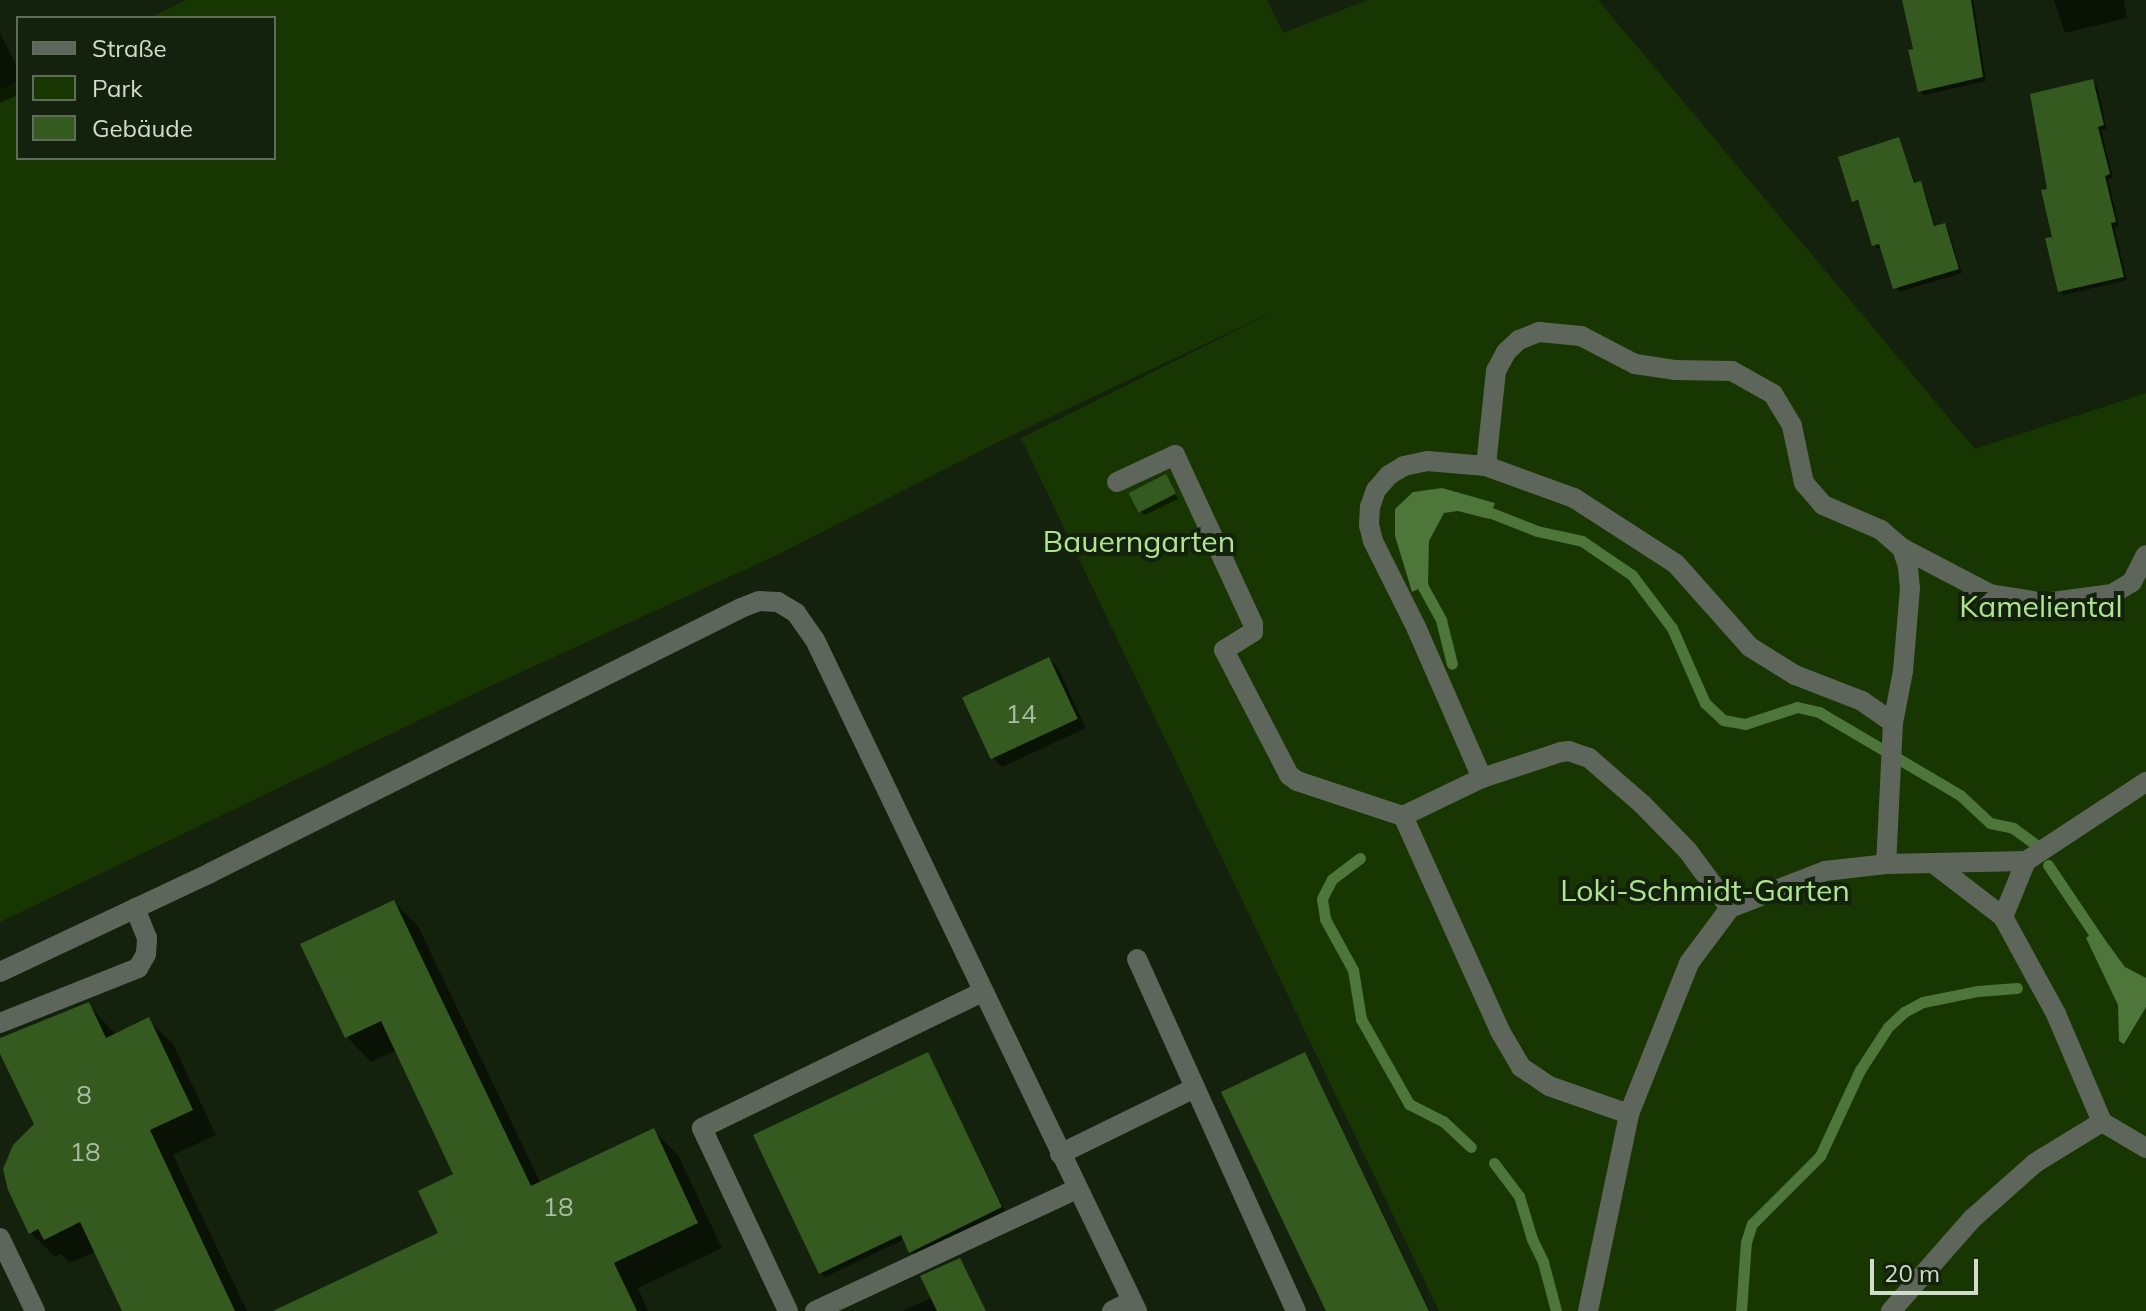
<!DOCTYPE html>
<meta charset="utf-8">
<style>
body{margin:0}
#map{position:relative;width:2146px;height:1311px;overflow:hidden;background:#14220d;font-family:Mulish,sans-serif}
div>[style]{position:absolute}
.green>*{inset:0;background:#173601}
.water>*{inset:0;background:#4e753a}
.shadow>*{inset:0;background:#0007}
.stream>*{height:11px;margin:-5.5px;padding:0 5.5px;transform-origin:5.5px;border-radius:5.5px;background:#4e753a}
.building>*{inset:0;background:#345a1f;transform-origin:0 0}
.minor>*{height:20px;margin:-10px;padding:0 10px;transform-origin:10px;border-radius:10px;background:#5e665b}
span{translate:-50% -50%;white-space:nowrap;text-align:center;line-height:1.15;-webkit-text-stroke:8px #14220d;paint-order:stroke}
.number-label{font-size:26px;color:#aabca2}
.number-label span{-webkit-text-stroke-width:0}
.park-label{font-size:30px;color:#ade590}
.legend{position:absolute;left:16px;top:16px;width:260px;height:144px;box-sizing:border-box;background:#14220d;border:2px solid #606c5a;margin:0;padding:10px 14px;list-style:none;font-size:24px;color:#d2dccd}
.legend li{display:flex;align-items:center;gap:16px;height:40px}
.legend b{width:40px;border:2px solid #606c5a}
.scale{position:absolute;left:1870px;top:1259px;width:108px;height:36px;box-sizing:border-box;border:4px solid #d2dccd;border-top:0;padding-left:10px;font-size:24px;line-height:28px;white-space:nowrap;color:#d2dccd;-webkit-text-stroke:6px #14220d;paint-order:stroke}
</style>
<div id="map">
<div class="green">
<i style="clip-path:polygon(186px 0,1267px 0,1283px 33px,1368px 0,1598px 0,1975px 449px,2146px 393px,2146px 1311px,1439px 1311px,1021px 438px,1277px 310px,1004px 439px,775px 556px,484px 689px,0 922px,0 90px,18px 81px,18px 158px,274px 158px,274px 18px,149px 18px)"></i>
</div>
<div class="water">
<i style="clip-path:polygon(1442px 488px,1495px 503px,1489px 519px,1458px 511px,1444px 513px,1429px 541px,1428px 584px,1412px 592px,1395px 536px,1395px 509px,1413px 492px)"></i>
<i style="clip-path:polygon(2097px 929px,2125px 967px,2146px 978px,2146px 1007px,2124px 1044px,2119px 1041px,2118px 1005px,2086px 938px)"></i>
</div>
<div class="shadow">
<i style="clip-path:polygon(1904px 0,1973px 0,1986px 81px,1924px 95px,1920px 91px)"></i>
<i style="clip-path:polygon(2054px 0,2124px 0,2127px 18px,2065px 33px)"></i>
<i style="clip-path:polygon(0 33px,18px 69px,18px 95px,0 103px)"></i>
<i style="clip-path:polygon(2092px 81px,2097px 86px,2107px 129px,2101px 130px,2113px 178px,2108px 179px,2119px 226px,2114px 227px,2127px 280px,2064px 295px,2060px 291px,2049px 191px)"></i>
<i style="clip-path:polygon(1899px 140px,1916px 185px,1924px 188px,1936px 228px,1944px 225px,1948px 230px,1962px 273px,1899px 292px,1883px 248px,1878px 249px,1874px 245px,1861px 204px,1854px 201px)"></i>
<i style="clip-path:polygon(1165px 476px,1178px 499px,1145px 515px,1140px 511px)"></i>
<i style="clip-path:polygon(1049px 659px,1058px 668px,1086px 728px,1002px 767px,993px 758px)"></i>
<i style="clip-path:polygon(394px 902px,418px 926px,541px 1184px,653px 1130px,678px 1155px,722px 1248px,638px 1288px,648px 1311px,278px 1311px,441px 1234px,456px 1175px,397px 1050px,371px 1062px,347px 1037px,303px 945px)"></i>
<i style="clip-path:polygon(88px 1004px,116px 1035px,148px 1020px,173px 1044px,216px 1135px,173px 1155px,247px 1311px,124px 1311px,96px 1251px,70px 1263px,61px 1254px,55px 1257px,31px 1233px,7px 1179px,7px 1158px,36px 1125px,0 1049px,0 1041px)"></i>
<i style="clip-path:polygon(928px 1054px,1005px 1211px,915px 1256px,905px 1239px,825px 1277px,821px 1273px)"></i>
<i style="clip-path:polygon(1304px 1054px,1308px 1058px,1430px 1311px,1328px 1311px)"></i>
<i style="clip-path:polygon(960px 1260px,986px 1311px,903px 1311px,933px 1297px)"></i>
</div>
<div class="stream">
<i style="left:1481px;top:509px;width:60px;rotate:21.4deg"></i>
<i style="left:1537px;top:531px;width:46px;rotate:12.5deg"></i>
<i style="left:1582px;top:541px;width:60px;rotate:34.2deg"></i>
<i style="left:1632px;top:575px;width:66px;rotate:53deg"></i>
<i style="left:1672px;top:628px;width:82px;rotate:66.3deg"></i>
<i style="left:1705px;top:703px;width:25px;rotate:43deg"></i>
<i style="left:1723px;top:720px;width:22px;rotate:10deg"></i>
<i style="left:1745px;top:724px;width:55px;rotate:-18.1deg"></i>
<i style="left:1797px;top:707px;width:23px;rotate:13deg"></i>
<i style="left:1819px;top:712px;width:164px;rotate:30.5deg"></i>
<i style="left:1960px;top:795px;width:41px;rotate:43deg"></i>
<i style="left:1990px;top:823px;width:24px;rotate:12deg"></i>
<i style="left:2013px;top:828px;width:26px;rotate:36deg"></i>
<i style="left:1421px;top:575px;width:12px;rotate:81deg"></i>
<i style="left:1423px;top:587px;width:38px;rotate:61deg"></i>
<i style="left:1441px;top:620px;width:45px;rotate:76deg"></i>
<i style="left:1360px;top:858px;width:35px;rotate:143deg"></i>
<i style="left:1332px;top:879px;width:22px;rotate:117deg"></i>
<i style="left:1322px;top:899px;width:20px;rotate:81deg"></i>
<i style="left:1325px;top:919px;width:58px;rotate:61.2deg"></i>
<i style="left:1353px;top:970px;width:50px;rotate:80.7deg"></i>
<i style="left:1361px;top:1019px;width:98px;rotate:60.5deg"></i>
<i style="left:1409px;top:1104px;width:38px;rotate:27deg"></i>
<i style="left:1443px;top:1121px;width:38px;rotate:43deg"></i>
<i style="left:2048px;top:865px;width:95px;rotate:56.1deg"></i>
<i style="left:1494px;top:1163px;width:41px;rotate:52.9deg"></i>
<i style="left:1519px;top:1196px;width:45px;rotate:73.2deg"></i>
<i style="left:1532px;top:1239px;width:25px;rotate:64deg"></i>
<i style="left:1543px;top:1262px;width:51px;rotate:75.1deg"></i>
<i style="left:1741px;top:1311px;width:69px;rotate:-85.9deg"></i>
<i style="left:1746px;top:1242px;width:19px;rotate:-72deg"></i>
<i style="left:1752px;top:1224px;width:96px;rotate:-45deg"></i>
<i style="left:1820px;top:1156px;width:95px;rotate:-65.1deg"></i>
<i style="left:1860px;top:1070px;width:51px;rotate:-56.9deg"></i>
<i style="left:1888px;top:1027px;width:22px;rotate:-43deg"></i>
<i style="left:1904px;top:1012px;width:21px;rotate:-28deg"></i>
<i style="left:1923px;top:1002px;width:55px;rotate:-11.5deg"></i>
<i style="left:1977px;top:991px;width:40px;rotate:-4.3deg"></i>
</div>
<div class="building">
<i style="clip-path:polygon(1902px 0,1971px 0,1983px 77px,1918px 92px,1908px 50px,1913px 49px)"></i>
<i style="clip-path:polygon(2093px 79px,2104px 125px,2098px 127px,2110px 174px,2105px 176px,2116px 222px,2111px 223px,2124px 277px,2058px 292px,2045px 238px,2052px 237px,2041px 190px,2047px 189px,2030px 94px)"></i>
<i style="clip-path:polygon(1899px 137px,1914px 183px,1921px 181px,1934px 226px,1945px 223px,1959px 269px,1893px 289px,1879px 244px,1872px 246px,1858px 200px,1852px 202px,1838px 157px)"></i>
<i style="left:1166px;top:474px;width:22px;height:42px;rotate:63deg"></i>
<i style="left:1049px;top:657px;width:68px;height:96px;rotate:65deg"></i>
<i style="clip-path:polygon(394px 900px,531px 1186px,654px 1128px,698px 1223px,614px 1263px,637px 1311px,273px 1311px,438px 1233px,418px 1191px,453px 1174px,381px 1021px,345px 1038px,300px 944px)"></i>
<i style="clip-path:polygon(89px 1002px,106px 1038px,149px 1017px,193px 1110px,150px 1130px,235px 1311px,122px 1311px,80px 1222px,44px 1240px,38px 1229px,29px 1234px,8px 1190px,3px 1169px,13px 1145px,34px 1124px,0 1054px,0 1038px)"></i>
<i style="clip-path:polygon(928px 1052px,1002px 1207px,909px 1253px,901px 1235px,819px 1274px,753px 1135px)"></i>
<i style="clip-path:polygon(1305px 1052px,1429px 1311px,1326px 1311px,1221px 1092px)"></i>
<i style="clip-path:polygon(960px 1258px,986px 1311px,937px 1311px,920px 1276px)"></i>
</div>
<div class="minor">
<i style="left:1486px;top:466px;width:96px;rotate:-84deg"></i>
<i style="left:1496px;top:371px;width:21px;rotate:-62deg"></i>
<i style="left:1506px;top:352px;width:18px;rotate:-43deg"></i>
<i style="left:1519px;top:340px;width:22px;rotate:-22deg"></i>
<i style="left:1539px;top:332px;width:42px;rotate:5.4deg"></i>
<i style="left:1581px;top:336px;width:61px;rotate:27.4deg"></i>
<i style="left:1635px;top:364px;width:40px;rotate:8.5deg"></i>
<i style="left:1675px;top:370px;width:57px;rotate:1deg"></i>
<i style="left:1732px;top:371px;width:47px;rotate:29.3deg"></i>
<i style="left:1773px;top:394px;width:37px;rotate:59deg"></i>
<i style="left:1792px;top:426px;width:58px;rotate:78.1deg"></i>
<i style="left:1804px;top:483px;width:29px;rotate:49deg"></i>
<i style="left:1823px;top:505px;width:63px;rotate:23.3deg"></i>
<i style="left:1881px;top:530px;width:28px;rotate:41deg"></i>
<i style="left:1902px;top:548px;width:20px;rotate:72deg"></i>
<i style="left:1908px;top:567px;width:21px;rotate:85deg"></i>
<i style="left:1910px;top:588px;width:83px;rotate:94.8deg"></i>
<i style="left:1903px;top:671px;width:53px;rotate:100.9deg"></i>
<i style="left:1893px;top:723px;width:141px;rotate:92.8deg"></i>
<i style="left:1117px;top:482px;width:64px;rotate:-25deg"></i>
<i style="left:1175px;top:455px;width:186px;rotate:65.2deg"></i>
<i style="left:1253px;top:624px;width:8px;rotate:90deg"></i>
<i style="left:1253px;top:632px;width:34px;rotate:148deg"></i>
<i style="left:1224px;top:650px;width:141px;rotate:62.5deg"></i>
<i style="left:1289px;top:775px;width:10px;rotate:37deg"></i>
<i style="left:1297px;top:781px;width:112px;rotate:18.3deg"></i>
<i style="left:1403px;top:816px;width:236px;rotate:65.7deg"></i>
<i style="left:1500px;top:1031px;width:42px;rotate:59.7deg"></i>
<i style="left:1521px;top:1067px;width:34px;rotate:34deg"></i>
<i style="left:1549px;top:1086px;width:85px;rotate:19.3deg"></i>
<i style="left:1902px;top:548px;width:99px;rotate:27.6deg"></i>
<i style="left:1990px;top:594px;width:56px;rotate:9.3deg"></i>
<i style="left:2045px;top:603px;width:68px;rotate:-7.7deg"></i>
<i style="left:2112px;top:594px;width:23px;rotate:-31deg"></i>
<i style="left:2132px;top:582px;width:30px;rotate:-63deg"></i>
<i style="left:1403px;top:816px;width:88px;rotate:-25.7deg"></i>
<i style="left:2026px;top:861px;width:144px;rotate:-33.4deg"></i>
<i style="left:1933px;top:863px;width:88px;rotate:37.6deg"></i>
<i style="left:1730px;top:908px;width:71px;rotate:-126.4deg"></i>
<i style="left:1688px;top:851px;width:66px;rotate:-134.4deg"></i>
<i style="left:1642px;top:804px;width:70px;rotate:-139deg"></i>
<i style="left:1589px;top:758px;width:21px;rotate:-161deg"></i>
<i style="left:1569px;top:751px;width:8px;rotate:173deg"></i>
<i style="left:1561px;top:752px;width:83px;rotate:161.8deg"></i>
<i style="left:1482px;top:778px;width:163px;rotate:-113.6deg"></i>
<i style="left:1417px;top:629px;width:98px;rotate:-116.6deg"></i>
<i style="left:1373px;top:541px;width:16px;rotate:-104deg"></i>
<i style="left:1369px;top:525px;width:18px;rotate:-87deg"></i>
<i style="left:1370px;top:507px;width:18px;rotate:-71deg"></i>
<i style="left:1376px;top:490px;width:20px;rotate:-49deg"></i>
<i style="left:1389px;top:475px;width:17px;rotate:-31deg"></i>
<i style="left:1404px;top:466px;width:24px;rotate:-12deg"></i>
<i style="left:1427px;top:461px;width:59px;rotate:4.8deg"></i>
<i style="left:1486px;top:466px;width:94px;rotate:20deg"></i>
<i style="left:1574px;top:498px;width:121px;rotate:32.9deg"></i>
<i style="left:1676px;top:564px;width:111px;rotate:48.3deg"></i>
<i style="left:1750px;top:647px;width:53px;rotate:31.9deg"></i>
<i style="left:1795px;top:675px;width:72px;rotate:21.2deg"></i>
<i style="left:1862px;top:701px;width:38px;rotate:35deg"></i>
<i style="left:1137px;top:959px;width:386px;rotate:65.7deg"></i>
<i style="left:0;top:972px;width:232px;rotate:-25.2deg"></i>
<i style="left:210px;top:873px;width:593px;rotate:-26.52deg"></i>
<i style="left:741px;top:608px;width:19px;rotate:-21deg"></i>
<i style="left:759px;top:601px;width:19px;rotate:3deg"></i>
<i style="left:778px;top:602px;width:21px;rotate:31deg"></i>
<i style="left:796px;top:613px;width:33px;rotate:55deg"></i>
<i style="left:815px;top:640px;width:744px;rotate:64.36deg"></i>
<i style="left:0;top:1023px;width:149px;rotate:-21.7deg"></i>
<i style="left:138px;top:968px;width:16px;rotate:-60deg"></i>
<i style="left:146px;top:954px;width:16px;rotate:-86deg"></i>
<i style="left:147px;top:938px;width:32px;rotate:-112deg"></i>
<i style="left:1060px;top:1154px;width:150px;rotate:-26.1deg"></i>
<i style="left:0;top:1238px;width:81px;rotate:64.4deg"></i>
<i style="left:788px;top:1311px;width:202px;rotate:-115.2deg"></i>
<i style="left:702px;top:1128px;width:311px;rotate:-25.9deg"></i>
<i style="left:815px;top:1311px;width:289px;rotate:-25deg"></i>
<i style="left:1112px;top:1311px;width:22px;rotate:-27deg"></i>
<i style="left:1588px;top:1311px;width:201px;rotate:-78.2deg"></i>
<i style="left:1629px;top:1114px;width:162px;rotate:-68.3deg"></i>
<i style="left:1689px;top:963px;width:69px;rotate:-53.3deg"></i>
<i style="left:1730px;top:908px;width:102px;rotate:-21.3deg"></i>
<i style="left:1825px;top:871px;width:61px;rotate:-6.5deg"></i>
<i style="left:1886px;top:864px;width:140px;rotate:-1.2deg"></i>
<i style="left:2026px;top:861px;width:61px;rotate:112.3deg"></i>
<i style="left:2003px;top:917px;width:111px;rotate:61.3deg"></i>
<i style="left:2056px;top:1014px;width:117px;rotate:66.9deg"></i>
<i style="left:2102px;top:1122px;width:51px;rotate:30.6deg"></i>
<i style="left:1891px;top:1311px;width:123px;rotate:-48.6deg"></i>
<i style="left:1972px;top:1219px;width:84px;rotate:-41.6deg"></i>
<i style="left:2035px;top:1163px;width:79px;rotate:-31.5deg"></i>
</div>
<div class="number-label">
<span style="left:1021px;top:714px">14</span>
<span style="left:84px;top:1095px">8</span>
<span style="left:85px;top:1152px">18</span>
<span style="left:558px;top:1207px">18</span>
</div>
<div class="park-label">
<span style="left:1139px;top:541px">Bauerngarten</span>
<span style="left:2041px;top:606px">Kameliental</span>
<span style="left:1705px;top:890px">Loki-Schmidt-Garten</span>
</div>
<ul class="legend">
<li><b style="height:10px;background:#5e665b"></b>Straße</li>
<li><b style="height:22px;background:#173601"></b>Park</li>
<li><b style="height:22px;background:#345a1f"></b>Gebäude</li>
</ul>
<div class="scale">20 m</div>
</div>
